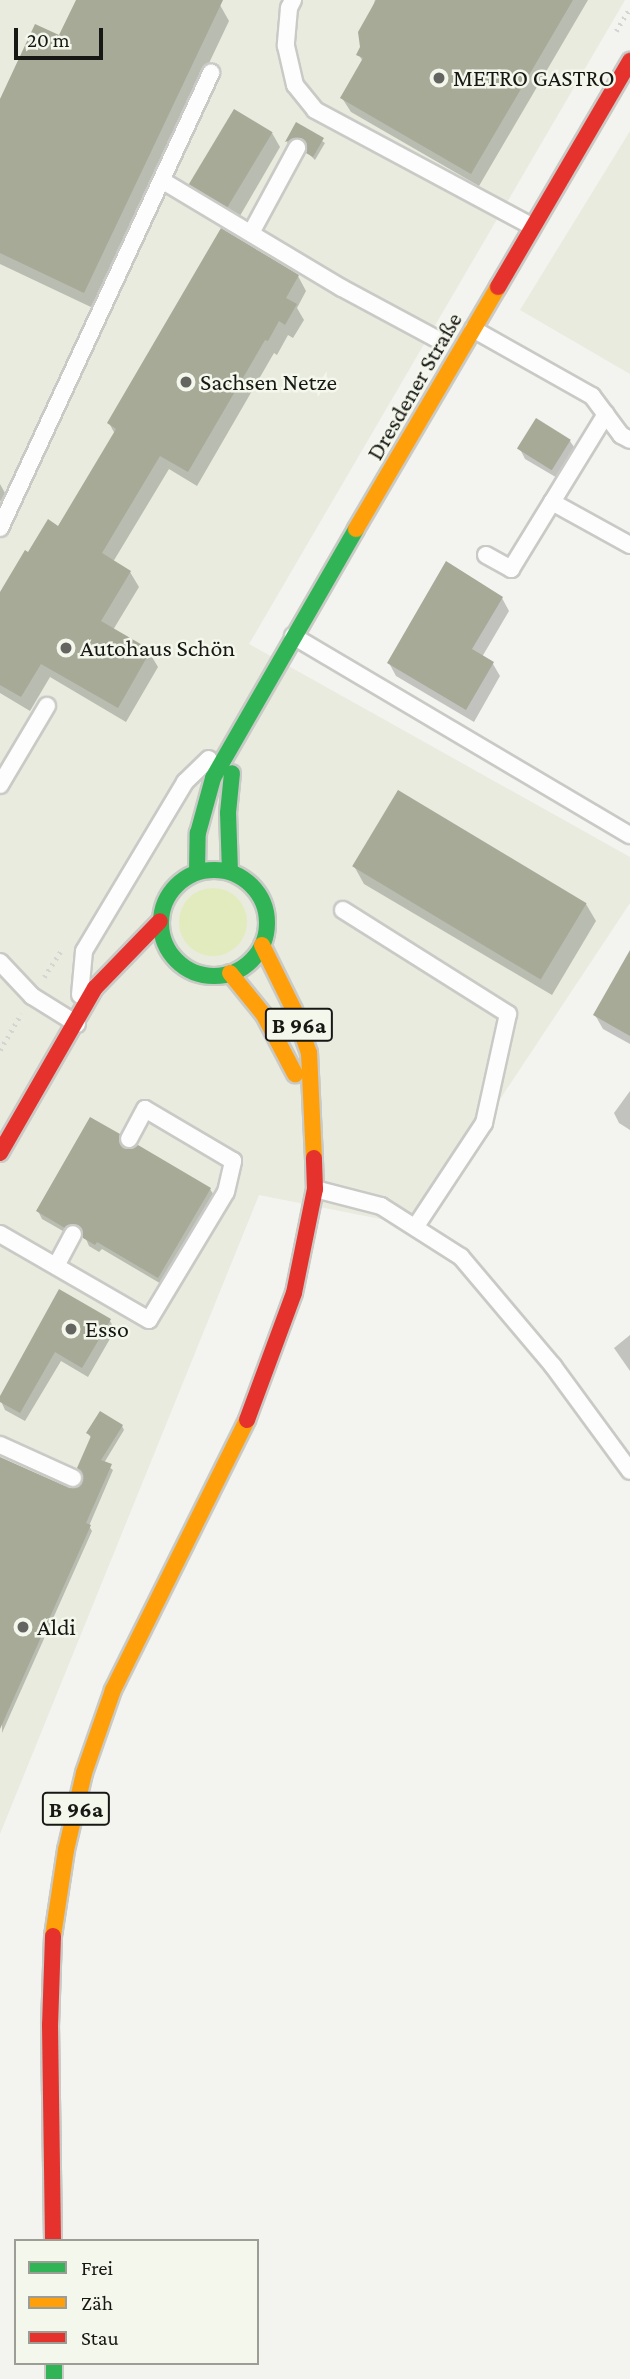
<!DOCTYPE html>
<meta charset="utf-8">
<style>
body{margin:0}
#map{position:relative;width:630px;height:2379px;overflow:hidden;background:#f3f4ef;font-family:"Crimson Pro",serif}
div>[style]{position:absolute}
.built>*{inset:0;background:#e8ebde}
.green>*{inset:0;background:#e2ebbe}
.round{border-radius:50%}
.shadow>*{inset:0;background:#0003}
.building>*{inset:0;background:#a7aa97;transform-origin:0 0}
.path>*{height:4.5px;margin-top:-2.25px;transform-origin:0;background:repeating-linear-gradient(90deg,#d4d4d3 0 2px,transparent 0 7px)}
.roads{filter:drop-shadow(2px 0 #c9cac6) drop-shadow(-2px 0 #c9cac6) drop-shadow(0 2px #c9cac6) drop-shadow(0 -2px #c9cac6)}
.lane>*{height:16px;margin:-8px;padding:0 8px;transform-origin:8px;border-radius:8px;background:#fdfdfd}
.fast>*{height:16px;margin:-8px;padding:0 8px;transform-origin:8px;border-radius:8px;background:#30b455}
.fast>.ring{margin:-8px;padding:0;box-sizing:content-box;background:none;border:16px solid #30b455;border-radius:50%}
.slow>*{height:16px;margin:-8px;padding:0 8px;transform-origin:8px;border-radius:8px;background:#ff9f0a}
.jam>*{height:16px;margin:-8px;padding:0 8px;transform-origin:8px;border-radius:8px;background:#e5322d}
.dots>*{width:19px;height:19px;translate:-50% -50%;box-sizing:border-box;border:4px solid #f4f7ec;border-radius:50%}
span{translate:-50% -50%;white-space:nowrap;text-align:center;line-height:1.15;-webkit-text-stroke:5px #f4f7ec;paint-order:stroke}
.shield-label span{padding:2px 5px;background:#f4f7ec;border:2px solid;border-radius:5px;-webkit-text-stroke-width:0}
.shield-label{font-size:23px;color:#171814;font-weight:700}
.poi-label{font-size:24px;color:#171814}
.left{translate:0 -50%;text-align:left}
.street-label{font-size:24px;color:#171814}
.legend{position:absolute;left:14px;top:2239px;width:245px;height:126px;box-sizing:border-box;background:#f4f7ec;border:2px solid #9c9e96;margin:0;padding:9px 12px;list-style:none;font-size:21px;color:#171814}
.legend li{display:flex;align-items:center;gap:14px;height:35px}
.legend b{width:35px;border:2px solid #9c9e96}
.scale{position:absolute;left:14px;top:28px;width:89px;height:32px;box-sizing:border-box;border:4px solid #171814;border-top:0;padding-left:9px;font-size:21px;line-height:24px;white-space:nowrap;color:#171814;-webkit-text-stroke:5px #f4f7ec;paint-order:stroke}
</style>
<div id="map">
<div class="built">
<i style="clip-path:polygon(0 0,625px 0,249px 644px,630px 857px,630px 903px,416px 1226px,259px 1195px,0 1834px)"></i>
<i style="clip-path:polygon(630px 131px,630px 374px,520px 310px)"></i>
</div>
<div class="green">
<i class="round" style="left:179px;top:888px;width:68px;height:68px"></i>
</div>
<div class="shadow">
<i style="clip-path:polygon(78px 0,209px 0,220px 5px,229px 21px,93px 308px,0 264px,0 99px,60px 38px)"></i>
<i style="clip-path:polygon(375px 0,588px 0,479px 186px,351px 112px,342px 98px,363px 62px,359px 55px)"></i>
<i style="clip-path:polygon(297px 125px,325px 143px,315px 160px,308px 153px,307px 143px,299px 142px,289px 145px,287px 142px)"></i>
<i style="clip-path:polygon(272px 133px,280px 147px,237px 221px,199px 198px,191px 185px)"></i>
<i style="clip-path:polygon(298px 276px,306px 291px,297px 308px,304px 320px,293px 338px,288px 335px,277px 355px,274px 353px,197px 486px,169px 469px,113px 562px,130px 572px,139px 587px,113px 630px,149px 652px,158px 667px,126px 722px,50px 677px,30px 711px,0 693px,0 596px,28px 554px,59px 528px,115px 434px,109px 423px)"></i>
<i style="clip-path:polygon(570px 441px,576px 450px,559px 479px,525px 459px,520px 449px)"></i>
<i style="clip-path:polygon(0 484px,5px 493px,0 502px)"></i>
<i style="clip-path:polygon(502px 598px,509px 611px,482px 657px,493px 664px,500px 676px,474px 722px,396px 676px,389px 663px)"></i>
<i style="clip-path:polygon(354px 866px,586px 904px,596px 921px,552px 995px,364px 884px)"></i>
<i style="clip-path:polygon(630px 964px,630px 1044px,603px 1029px,595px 1015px)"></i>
<i style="clip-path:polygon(630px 1091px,630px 1130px,619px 1123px,614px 1113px)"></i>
<i style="clip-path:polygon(118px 1135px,123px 1144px,122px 1149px,210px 1189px,215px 1197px,163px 1285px,102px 1249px,99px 1252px,89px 1246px,83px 1232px,70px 1235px,42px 1219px,38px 1211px)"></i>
<i style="clip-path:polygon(60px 1291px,110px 1321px,115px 1330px,88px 1377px,61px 1361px,25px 1421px,5px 1410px,0 1399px)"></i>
<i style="clip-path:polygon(630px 1335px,630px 1371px,614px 1348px)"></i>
<i style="clip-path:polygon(122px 1426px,124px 1430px,104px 1463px,113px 1470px,89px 1526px,92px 1531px,2px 1733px,0 1458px,75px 1490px,85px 1482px,91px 1438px,88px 1433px)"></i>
</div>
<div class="building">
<i style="clip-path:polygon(76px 0,223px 0,84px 293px,0 253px,0 99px,35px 24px,59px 35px)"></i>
<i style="clip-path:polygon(376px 0,573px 0,471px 174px,340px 98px,363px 58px,356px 55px,360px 47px,358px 32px)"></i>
<i style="left:234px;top:109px;width:45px;height:88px;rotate:31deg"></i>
<i style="clip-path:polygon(296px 122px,324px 138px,313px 157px,306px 153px,307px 147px,303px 139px,296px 138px,285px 142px)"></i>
<i style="clip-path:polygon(221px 228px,299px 275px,286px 298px,297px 304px,285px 325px,279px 321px,268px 341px,265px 340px,188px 472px,160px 456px,102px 553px,131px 571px,101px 621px,151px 650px,118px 708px,41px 664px,21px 697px,0 685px,0 592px,25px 550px,28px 552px,48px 519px,58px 526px,116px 429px,107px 423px)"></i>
<i style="left:536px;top:418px;width:41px;height:36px;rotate:32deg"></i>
<i style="clip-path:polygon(446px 561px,503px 597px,472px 649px,494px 662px,466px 710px,387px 663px)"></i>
<i style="left:398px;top:790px;width:220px;height:89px;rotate:31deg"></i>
<i style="clip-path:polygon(630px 950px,630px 1036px,593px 1015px)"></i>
<i style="clip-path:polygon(90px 1117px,120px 1134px,119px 1140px,123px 1148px,130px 1149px,138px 1145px,211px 1188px,158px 1278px,97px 1242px,95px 1245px,83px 1238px,78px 1225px,72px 1224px,65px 1228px,36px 1211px)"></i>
<i style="clip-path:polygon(59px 1289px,111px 1319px,82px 1368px,55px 1352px,20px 1413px,0 1402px,0 1396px)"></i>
<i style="clip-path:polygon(100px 1411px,123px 1425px,101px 1460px,112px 1464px,86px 1523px,91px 1525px,0 1729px,0 1457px,69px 1488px,79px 1487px,83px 1476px,77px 1468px,91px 1436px,86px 1433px)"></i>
</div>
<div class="path">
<i style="left:616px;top:31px;width:27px;rotate:-59deg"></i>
<i style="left:44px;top:977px;width:30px;rotate:-57deg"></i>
<i style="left:0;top:1050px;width:42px;rotate:-59.7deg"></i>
</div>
<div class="roads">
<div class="lane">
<i style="left:293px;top:0;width:9px;rotate:117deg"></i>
<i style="left:289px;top:8px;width:38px;rotate:95deg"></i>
<i style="left:286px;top:46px;width:40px;rotate:77deg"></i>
<i style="left:295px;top:85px;width:32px;rotate:51deg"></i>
<i style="left:315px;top:110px;width:247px;rotate:28.2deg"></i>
<i style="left:163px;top:181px;width:209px;rotate:30.9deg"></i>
<i style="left:342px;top:288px;width:106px;rotate:28.3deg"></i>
<i style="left:251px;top:233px;width:97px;rotate:-61.6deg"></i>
<i style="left:473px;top:329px;width:137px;rotate:29.4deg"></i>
<i style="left:592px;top:396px;width:49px;rotate:53.4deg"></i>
<i style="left:621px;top:435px;width:10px;rotate:29deg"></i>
<i style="left:606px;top:414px;width:103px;rotate:121.5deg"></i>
<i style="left:552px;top:502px;width:89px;rotate:28.9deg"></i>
<i style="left:0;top:528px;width:502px;rotate:-65.12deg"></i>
<i style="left:486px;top:555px;width:29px;rotate:29deg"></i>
<i style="left:511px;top:569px;width:79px;rotate:-58.5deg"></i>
<i style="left:293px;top:636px;width:391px;rotate:30.6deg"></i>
<i style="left:0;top:785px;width:92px;rotate:-59.3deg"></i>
<i style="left:343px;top:910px;width:195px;rotate:32.2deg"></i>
<i style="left:508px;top:1014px;width:112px;rotate:102.4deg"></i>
<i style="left:484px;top:1123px;width:123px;rotate:123.4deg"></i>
<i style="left:0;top:962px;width:47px;rotate:46.7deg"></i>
<i style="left:32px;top:996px;width:53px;rotate:31.9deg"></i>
<i style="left:80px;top:995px;width:44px;rotate:-84.8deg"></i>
<i style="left:84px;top:951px;width:197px;rotate:-59.1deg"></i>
<i style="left:185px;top:782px;width:33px;rotate:-44deg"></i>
<i style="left:315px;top:1189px;width:68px;rotate:14.4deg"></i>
<i style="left:381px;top:1206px;width:95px;rotate:32.5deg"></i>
<i style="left:461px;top:1257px;width:143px;rotate:49.8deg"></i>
<i style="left:553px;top:1366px;width:130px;rotate:53.7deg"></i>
<i style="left:0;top:1234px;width:172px;rotate:30deg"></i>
<i style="left:149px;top:1320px;width:149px;rotate:-59deg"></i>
<i style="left:226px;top:1192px;width:32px;rotate:-77deg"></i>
<i style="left:233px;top:1161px;width:102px;rotate:-149.4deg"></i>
<i style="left:145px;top:1109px;width:34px;rotate:118deg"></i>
<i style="left:56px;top:1266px;width:36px;rotate:-62deg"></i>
<i style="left:0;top:1445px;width:80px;rotate:24.3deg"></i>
</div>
<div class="fast">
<i class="ring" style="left:161px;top:870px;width:90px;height:90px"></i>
<i style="left:197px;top:872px;width:39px;rotate:-89deg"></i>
<i style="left:198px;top:833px;width:57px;rotate:-74.7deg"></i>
<i style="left:213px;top:778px;width:287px;rotate:-60.1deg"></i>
<i style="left:230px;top:872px;width:59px;rotate:-91.9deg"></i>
<i style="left:228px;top:813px;width:40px;rotate:-84.3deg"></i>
<i style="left:54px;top:2363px;width:16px;rotate:90deg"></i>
</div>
<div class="slow">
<i style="left:356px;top:529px;width:281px;rotate:-59.6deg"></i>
<i style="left:262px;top:945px;width:72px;rotate:63.8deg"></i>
<i style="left:294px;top:1010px;width:46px;rotate:70.8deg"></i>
<i style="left:309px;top:1053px;width:105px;rotate:87.3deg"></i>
<i style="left:230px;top:973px;width:54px;rotate:51deg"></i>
<i style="left:264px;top:1015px;width:67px;rotate:62.3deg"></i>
<i style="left:53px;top:1936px;width:87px;rotate:-81.4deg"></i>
<i style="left:66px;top:1850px;width:79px;rotate:-76.8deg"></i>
<i style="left:84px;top:1773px;width:88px;rotate:-70.7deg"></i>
<i style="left:113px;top:1690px;width:301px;rotate:-63.6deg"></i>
</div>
<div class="jam">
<i style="left:498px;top:287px;width:262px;rotate:-59.7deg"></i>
<i style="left:0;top:1153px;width:190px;rotate:-60.1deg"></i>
<i style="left:95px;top:988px;width:93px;rotate:-45.9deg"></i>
<i style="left:247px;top:1420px;width:135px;rotate:-69.7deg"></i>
<i style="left:294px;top:1293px;width:106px;rotate:-78.6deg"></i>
<i style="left:315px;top:1189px;width:31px;rotate:-92deg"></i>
<i style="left:53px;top:1936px;width:89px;rotate:91.9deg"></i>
<i style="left:50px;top:2025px;width:216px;rotate:89.2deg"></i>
</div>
</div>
<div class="dots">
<i style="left:439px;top:78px;background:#646561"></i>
<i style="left:186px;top:382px;background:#646561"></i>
<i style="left:66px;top:648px;background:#646561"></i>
<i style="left:71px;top:1329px;background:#646561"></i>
<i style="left:23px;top:1627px;background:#646561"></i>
</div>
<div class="shield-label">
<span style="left:299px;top:1025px">B 96a</span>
<span style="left:76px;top:1809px">B 96a</span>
</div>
<div class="poi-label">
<span class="left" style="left:453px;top:78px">METRO GASTRO</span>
<span class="left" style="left:200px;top:382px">Sachsen Netze</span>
<span class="left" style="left:80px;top:648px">Autohaus Schön</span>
<span class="left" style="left:85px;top:1329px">Esso</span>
<span class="left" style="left:37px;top:1627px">Aldi</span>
</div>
<div class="street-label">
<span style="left:414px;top:386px;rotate:-60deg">Dresdener Straße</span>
</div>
<ul class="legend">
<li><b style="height:9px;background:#30b455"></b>Frei</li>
<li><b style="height:9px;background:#ff9f0a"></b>Zäh</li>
<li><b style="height:9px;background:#e5322d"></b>Stau</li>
</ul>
<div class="scale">20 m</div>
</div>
